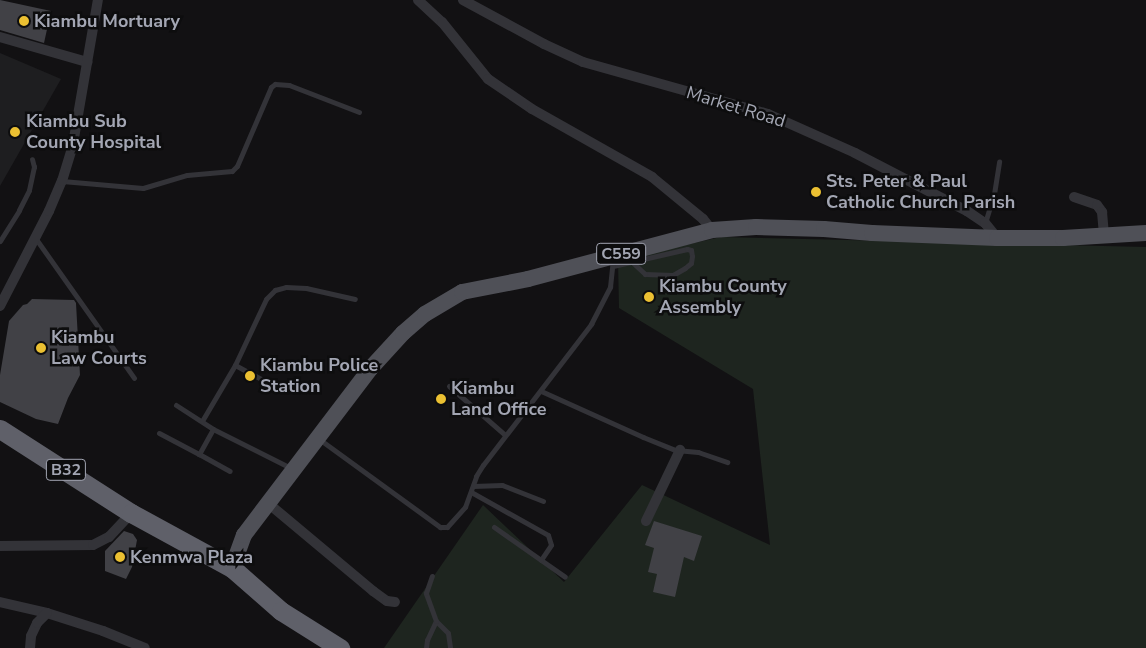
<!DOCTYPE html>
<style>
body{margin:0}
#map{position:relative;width:1146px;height:648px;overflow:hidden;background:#121113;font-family:"Nunito Sans",sans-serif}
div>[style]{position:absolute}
.built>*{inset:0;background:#1e1e20}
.green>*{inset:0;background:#1e251f}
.building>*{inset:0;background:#414146}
.lane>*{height:5px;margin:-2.5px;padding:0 2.5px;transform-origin:2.5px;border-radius:2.5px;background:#333338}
.street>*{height:10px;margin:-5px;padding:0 5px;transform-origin:5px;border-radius:5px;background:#333338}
.primary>*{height:16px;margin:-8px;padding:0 8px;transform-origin:8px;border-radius:8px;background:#4f5057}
.highway>*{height:19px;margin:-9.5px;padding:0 9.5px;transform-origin:9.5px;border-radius:9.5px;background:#5f6069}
.dots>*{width:14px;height:14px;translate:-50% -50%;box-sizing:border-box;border:2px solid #0d0d0e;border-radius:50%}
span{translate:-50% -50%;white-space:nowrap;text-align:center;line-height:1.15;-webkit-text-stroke:5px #0d0d0e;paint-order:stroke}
.shield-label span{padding:1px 4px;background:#0d0d0e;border:1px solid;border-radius:4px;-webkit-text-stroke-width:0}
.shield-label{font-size:16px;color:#a3a6b3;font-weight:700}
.poi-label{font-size:18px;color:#a3a6b3;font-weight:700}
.left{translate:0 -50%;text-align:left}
.street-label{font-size:18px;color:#a3a6b3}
</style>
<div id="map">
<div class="built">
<i style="clip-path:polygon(0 53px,61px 79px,0 186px)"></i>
</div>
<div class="green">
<i style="clip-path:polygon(721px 237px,1146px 247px,1146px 648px,384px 648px,483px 505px,564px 582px,642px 485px,770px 545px,753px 389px,619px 308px,618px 260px)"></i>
</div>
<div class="building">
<i style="clip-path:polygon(0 0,51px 11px,44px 43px,0 30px)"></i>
<i style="clip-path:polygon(32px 299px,74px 300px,76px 303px,80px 375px,68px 398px,58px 424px,36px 419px,0 402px,0 375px,9px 321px,23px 305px,27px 304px)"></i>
<i style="clip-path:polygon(654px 521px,702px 536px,694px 561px,684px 557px,675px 597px,653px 592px,657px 574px,648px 572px,654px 548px,645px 545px)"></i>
<i style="clip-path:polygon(124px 531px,133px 534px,137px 540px,132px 567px,126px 579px,105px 571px,105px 551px)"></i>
</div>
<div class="lane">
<i style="left:62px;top:181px;width:81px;rotate:4.9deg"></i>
<i style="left:143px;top:188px;width:46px;rotate:-16.5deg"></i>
<i style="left:187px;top:175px;width:45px;rotate:-5.1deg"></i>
<i style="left:232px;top:171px;width:7px;rotate:-45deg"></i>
<i style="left:237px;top:166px;width:86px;rotate:-66.7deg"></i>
<i style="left:271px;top:87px;width:5px;rotate:-37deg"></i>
<i style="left:275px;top:84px;width:14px;rotate:4deg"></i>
<i style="left:289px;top:85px;width:75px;rotate:21.1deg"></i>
<i style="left:985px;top:223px;width:30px;rotate:-73deg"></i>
<i style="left:994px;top:194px;width:33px;rotate:-81deg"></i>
<i style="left:36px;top:239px;width:170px;rotate:54.8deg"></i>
<i style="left:0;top:241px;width:36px;rotate:-58deg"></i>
<i style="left:19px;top:210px;width:22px;rotate:-63deg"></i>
<i style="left:29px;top:190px;width:24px;rotate:-78deg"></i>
<i style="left:34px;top:167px;width:8px;rotate:-104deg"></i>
<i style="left:613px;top:266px;width:76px;rotate:-12.9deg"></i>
<i style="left:687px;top:249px;width:4px;rotate:14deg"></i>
<i style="left:691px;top:250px;width:6px;rotate:81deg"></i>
<i style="left:692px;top:256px;width:7px;rotate:98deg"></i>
<i style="left:691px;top:263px;width:8px;rotate:140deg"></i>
<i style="left:685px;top:268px;width:14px;rotate:150deg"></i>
<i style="left:673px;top:275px;width:28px;rotate:-178deg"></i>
<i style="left:645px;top:274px;width:18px;rotate:-137deg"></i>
<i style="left:235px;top:365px;width:44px;rotate:28.3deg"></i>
<i style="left:449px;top:386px;width:74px;rotate:41.2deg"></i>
<i style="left:541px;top:391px;width:112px;rotate:24.3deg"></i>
<i style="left:643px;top:437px;width:35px;rotate:22deg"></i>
<i style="left:676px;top:450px;width:22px;rotate:5deg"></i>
<i style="left:698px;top:452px;width:31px;rotate:19deg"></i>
<i style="left:176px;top:405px;width:44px;rotate:33deg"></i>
<i style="left:213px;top:429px;width:87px;rotate:26.6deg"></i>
<i style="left:202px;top:421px;width:65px;rotate:-59.5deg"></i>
<i style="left:235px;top:365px;width:73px;rotate:-64.8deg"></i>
<i style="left:266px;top:299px;width:13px;rotate:-45deg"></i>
<i style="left:275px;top:290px;width:11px;rotate:-15deg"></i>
<i style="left:286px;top:287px;width:20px;rotate:3deg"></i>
<i style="left:306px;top:288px;width:50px;rotate:12.7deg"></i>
<i style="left:213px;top:429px;width:29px;rotate:119deg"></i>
<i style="left:199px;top:454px;width:35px;rotate:29deg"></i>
<i style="left:159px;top:433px;width:45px;rotate:27.7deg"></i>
<i style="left:319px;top:439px;width:150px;rotate:36deg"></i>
<i style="left:440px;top:527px;width:7px"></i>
<i style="left:447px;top:527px;width:27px;rotate:-48deg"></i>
<i style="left:465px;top:507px;width:33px;rotate:-70deg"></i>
<i style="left:476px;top:476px;width:13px;rotate:-58deg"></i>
<i style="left:483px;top:465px;width:178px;rotate:-52.5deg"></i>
<i style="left:591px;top:324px;width:42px;rotate:-62.8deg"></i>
<i style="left:610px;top:287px;width:29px;rotate:-84deg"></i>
<i style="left:473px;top:486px;width:29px;rotate:-2deg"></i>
<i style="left:502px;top:485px;width:44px;rotate:21.3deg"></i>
<i style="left:471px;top:492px;width:88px;rotate:29.2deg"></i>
<i style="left:548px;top:535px;width:10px;rotate:73deg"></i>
<i style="left:551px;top:545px;width:18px;rotate:124deg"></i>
<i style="left:541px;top:560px;width:29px;rotate:35deg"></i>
<i style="left:494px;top:527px;width:57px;rotate:35.1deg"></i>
<i style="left:436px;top:621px;width:17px;rotate:45deg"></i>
<i style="left:448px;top:633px;width:15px;rotate:82deg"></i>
<i style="left:426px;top:648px;width:8px;rotate:-83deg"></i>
<i style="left:427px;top:640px;width:21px;rotate:-65deg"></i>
<i style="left:436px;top:621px;width:30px;rotate:-110deg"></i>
<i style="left:426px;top:593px;width:18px;rotate:-71deg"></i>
</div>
<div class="street">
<i style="left:418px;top:0;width:33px;rotate:43deg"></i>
<i style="left:442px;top:22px;width:73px;rotate:51.1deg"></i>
<i style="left:488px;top:79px;width:53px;rotate:34.3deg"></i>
<i style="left:532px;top:109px;width:138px;rotate:29.5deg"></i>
<i style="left:652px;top:177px;width:66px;rotate:39.5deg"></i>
<i style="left:703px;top:219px;width:14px;rotate:51deg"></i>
<i style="left:463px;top:0;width:92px;rotate:28.5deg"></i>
<i style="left:544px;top:44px;width:43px;rotate:24.8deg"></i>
<i style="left:583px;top:62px;width:192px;rotate:15.7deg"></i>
<i style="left:768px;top:114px;width:95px;rotate:24.1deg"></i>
<i style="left:855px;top:153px;width:126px;rotate:27.4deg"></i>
<i style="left:967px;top:211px;width:22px;rotate:34deg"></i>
<i style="left:985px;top:223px;width:19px;rotate:51deg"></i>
<i style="left:0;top:37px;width:91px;rotate:16deg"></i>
<i style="left:1074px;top:197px;width:24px;rotate:19deg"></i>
<i style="left:1097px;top:205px;width:9px;rotate:54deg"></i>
<i style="left:1102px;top:212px;width:23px;rotate:85deg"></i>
<i style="left:0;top:306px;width:107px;rotate:-62.7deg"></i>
<i style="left:49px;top:211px;width:33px;rotate:-67deg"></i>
<i style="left:62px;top:181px;width:39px;rotate:-73deg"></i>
<i style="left:73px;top:144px;width:146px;rotate:-80.2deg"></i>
<i style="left:269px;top:504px;width:136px;rotate:39.9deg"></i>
<i style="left:373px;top:591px;width:17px;rotate:36deg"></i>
<i style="left:387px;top:601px;width:8px;rotate:7deg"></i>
<i style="left:646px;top:521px;width:79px;rotate:-64.4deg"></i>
<i style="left:0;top:546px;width:93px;rotate:-0.6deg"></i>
<i style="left:93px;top:545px;width:18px;rotate:-27deg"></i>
<i style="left:109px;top:537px;width:33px;rotate:-47deg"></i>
<i style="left:0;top:602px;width:48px;rotate:13.2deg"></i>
<i style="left:47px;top:613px;width:59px;rotate:17.8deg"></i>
<i style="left:103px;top:631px;width:45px;rotate:22deg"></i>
<i style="left:30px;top:648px;width:12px;rotate:-85deg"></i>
<i style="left:31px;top:636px;width:14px;rotate:-65deg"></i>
<i style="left:37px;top:623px;width:14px;rotate:-45deg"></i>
</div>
<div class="primary">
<i style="left:232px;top:568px;width:35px;rotate:-70deg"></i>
<i style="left:244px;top:535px;width:208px;rotate:-52.8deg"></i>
<i style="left:370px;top:369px;width:49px;rotate:-47.5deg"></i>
<i style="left:403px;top:333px;width:29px;rotate:-41deg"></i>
<i style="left:425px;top:314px;width:43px;rotate:-30.7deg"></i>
<i style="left:462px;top:292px;width:67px;rotate:-11.1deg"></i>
<i style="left:528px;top:279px;width:190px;rotate:-14.9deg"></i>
<i style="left:712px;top:230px;width:44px;rotate:-3.9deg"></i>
<i style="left:756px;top:227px;width:68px;rotate:1.7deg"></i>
<i style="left:824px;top:229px;width:48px;rotate:4.8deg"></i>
<i style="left:872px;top:233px;width:125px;rotate:2.3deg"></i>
<i style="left:997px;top:238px;width:66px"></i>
<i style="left:1063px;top:238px;width:83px;rotate:-3.4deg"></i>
</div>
<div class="highway">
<i style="left:0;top:429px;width:156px;rotate:32.7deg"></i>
<i style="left:131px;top:513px;width:115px;rotate:28.6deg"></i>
<i style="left:232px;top:568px;width:65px;rotate:41.3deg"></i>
<i style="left:281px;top:611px;width:70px;rotate:32.1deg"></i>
</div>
<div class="dots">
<i style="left:24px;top:21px;background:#ebc032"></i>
<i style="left:15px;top:132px;background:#ebc032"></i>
<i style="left:816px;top:192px;background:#ebc032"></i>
<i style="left:649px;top:297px;background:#ebc032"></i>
<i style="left:41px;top:348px;background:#ebc032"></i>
<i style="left:250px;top:376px;background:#ebc032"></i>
<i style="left:441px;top:399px;background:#ebc032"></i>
<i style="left:120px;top:557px;background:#ebc032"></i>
</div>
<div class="shield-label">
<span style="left:621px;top:254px">C559</span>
<span style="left:66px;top:470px">B32</span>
</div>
<div class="poi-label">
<span class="left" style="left:34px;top:21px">Kiambu Mortuary</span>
<span class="left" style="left:26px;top:132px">Kiambu Sub<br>County Hospital</span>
<span class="left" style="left:826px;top:192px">Sts. Peter &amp; Paul<br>Catholic Church Parish</span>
<span class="left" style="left:659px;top:297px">Kiambu County<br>Assembly</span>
<span class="left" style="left:51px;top:348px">Kiambu<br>Law Courts</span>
<span class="left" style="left:260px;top:376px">Kiambu Police<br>Station</span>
<span class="left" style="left:451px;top:399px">Kiambu<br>Land Office</span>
<span class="left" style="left:130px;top:557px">Kenmwa Plaza</span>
</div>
<div class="street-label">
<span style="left:736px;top:107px;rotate:17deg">Market Road</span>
</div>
</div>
